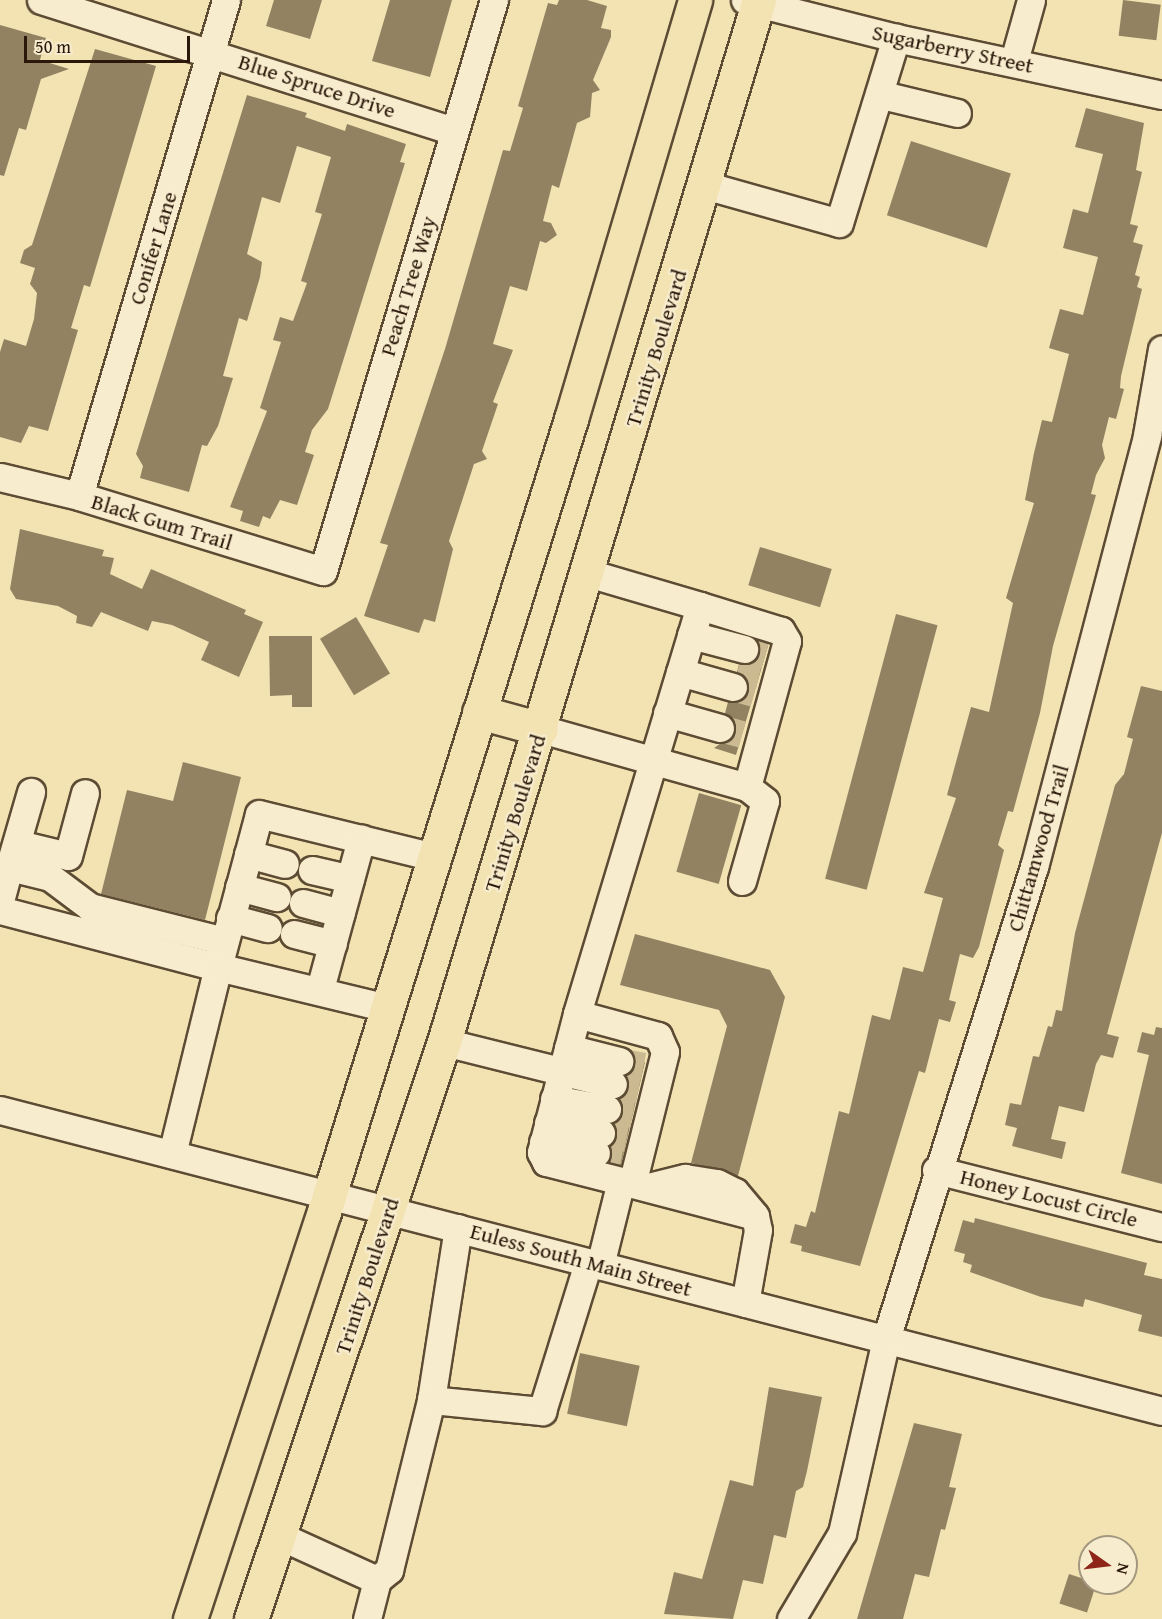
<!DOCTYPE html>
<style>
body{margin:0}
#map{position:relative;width:1162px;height:1619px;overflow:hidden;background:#f3e3b3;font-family:"Gentium Book Plus",serif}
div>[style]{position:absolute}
.building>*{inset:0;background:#938262;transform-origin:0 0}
.minor-tunnel>*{height:27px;margin-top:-13.5px;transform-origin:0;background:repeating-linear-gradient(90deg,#cbba91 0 27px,transparent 0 41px)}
.roads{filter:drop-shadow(2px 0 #5d4b34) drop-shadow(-2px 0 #5d4b34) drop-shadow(0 2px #5d4b34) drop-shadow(0 -2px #5d4b34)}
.minor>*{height:27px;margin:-13.5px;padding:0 13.5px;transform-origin:13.5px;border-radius:13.5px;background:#f7edce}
.major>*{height:33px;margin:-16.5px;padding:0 16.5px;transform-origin:16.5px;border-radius:16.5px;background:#f3e3b3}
span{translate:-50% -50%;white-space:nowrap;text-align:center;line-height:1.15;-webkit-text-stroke:4.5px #f7edce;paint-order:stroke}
.street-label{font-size:22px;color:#2b180a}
.north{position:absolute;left:1078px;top:1535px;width:60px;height:60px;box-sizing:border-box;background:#f7edce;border:2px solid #a59880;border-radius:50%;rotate:104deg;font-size:16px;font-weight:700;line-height:24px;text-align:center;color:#2b180a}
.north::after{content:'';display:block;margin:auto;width:21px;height:27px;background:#8f2418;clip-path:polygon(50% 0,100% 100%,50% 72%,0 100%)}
.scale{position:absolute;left:24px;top:36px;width:166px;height:27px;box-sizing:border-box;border:3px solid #2b180a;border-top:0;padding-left:8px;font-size:18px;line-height:21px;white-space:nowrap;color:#2b180a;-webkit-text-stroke:4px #f7edce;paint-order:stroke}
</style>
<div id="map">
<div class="building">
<i style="clip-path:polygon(274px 0,322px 0,310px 39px,266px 26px)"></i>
<i style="clip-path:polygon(390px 0,452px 0,430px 77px,372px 61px)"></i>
<i style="clip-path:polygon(559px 0,587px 0,607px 6px,601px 28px,611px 30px,611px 37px,593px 80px,600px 90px,592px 93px,590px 117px,577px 123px,559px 188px,552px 185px,543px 221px,551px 223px,557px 235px,546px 243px,540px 241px,527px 291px,510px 286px,493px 344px,513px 350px,493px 402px,498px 404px,482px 451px,487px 459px,474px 464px,449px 541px,453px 549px,435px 622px,424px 619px,419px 633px,364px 616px,388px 545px,380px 543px,445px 349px,503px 150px,510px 151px,523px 108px,518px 106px,548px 3px,557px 5px)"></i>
<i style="left:1123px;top:0;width:38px;height:36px;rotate:7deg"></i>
<i style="clip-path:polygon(0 25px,46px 38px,40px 60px,69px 69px,41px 79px,26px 130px,19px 128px,4px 176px,0 175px)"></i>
<i style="clip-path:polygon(95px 49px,156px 66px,99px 257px,90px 287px,84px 285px,71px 328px,78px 330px,48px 431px,29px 426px,21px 443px,0 437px,0 352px,4px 339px,26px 346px,34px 319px,37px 293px,30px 284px,35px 268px,20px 263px,24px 250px,32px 245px)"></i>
<i style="clip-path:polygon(247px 95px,307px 113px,305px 117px,345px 131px,347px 124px,406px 144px,400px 162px,405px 163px,328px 409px,312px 430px,305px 452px,314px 455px,297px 505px,280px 500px,270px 519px,263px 516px,259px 527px,240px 521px,243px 511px,230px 507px,267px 411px,260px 408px,281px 342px,273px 340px,280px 317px,293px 321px,307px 283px,301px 281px,322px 214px,315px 212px,331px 157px,297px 146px,280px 203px,262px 197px,247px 254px,262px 262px,260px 277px,247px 321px,239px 318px,223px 376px,233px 378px,218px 426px,207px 446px,202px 445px,189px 492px,140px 478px,143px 466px,136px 454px)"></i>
<i style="clip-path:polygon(1086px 108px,1144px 123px,1136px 170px,1142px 172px,1130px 224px,1138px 226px,1133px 242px,1143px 245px,1135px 275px,1140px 277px,1137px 287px,1142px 289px,1121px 376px,1120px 388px,1124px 389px,1116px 419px,1109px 417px,1102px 445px,1105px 458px,1096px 475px,1091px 494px,1096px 495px,1053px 646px,1040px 713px,1013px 812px,1008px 811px,998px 845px,1004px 850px,979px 947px,973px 958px,960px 954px,949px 1000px,956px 1002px,950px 1022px,939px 1019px,925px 1073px,919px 1071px,860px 1266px,801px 1251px,802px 1246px,790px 1243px,795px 1224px,806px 1227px,811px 1211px,815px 1213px,839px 1111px,849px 1114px,872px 1015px,890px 1020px,903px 967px,923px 972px,943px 898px,924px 893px,956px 798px,947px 795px,971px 707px,989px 712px,1013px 603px,1006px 598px,1034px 503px,1025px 500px,1034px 453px,1042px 420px,1052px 422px,1069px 354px,1049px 348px,1060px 309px,1083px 315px,1098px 257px,1063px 248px,1073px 209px,1088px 213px,1103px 154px,1075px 147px)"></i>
<i style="left:911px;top:141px;width:105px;height:78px;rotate:18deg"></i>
<i style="clip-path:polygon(20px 529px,104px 550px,102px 556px,114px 558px,110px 574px,142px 589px,151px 569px,246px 610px,244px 614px,263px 622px,239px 677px,201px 660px,209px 642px,172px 625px,152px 621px,148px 631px,101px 612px,92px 627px,76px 623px,77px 616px,58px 606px,16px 599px,10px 589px)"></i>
<i style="left:760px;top:547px;width:75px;height:40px;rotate:17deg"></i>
<i style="left:896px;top:614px;width:43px;height:274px;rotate:15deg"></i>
<i style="left:356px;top:617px;width:66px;height:42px;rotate:59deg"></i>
<i style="clip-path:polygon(269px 636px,312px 636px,312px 707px,292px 707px,292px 695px,270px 696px)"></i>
<i style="clip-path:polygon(759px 644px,768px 646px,736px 755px,714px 748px,735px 733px,735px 724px,725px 713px,728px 702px,737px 702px,748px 692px,748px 683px,737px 672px,739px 664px,756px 660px)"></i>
<i style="clip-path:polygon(1141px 686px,1162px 691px,1162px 833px,1107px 1034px,1119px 1037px,1113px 1058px,1101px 1055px,1096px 1064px,1084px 1112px,1059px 1106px,1051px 1139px,1066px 1142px,1062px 1159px,1012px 1146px,1017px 1128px,1005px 1125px,1010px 1103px,1021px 1105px,1033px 1056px,1039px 1057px,1048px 1026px,1052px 1027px,1056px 1010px,1062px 1011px,1075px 933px,1115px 785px,1124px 774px,1133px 739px,1127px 737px)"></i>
<i style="clip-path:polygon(183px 762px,241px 777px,205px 920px,101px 894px,127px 790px,173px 801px)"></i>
<i style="left:699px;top:793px;width:44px;height:82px;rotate:16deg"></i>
<i style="clip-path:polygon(635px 934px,770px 970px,785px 997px,738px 1176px,691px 1163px,727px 1026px,719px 1010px,620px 985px)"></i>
<i style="clip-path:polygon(1156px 1027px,1162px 1028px,1162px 1184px,1121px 1173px,1149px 1055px,1137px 1052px,1142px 1032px,1154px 1035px)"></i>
<i style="clip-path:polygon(634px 1060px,645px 1062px,621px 1165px,609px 1162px,610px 1146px,617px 1135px,613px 1123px,623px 1111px,618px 1099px,628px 1088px,625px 1075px)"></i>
<i style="clip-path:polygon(975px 1218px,1147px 1263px,1144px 1275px,1162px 1279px,1162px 1337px,1138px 1331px,1142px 1315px,1085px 1299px,1083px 1307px,1041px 1297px,970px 1272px,972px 1265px,963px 1262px,965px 1254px,954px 1251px,963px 1220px,974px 1223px)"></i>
<i style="left:580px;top:1353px;width:61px;height:62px;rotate:12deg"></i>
<i style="clip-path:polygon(769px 1387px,822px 1397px,807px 1471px,803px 1487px,796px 1491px,786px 1538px,774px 1535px,763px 1584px,743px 1580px,733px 1619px,664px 1614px,674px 1572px,702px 1579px,730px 1480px,753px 1486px)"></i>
<i style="clip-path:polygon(914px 1423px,962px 1434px,949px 1487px,956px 1488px,945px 1530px,941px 1529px,929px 1577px,915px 1574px,903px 1619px,857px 1619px)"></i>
<i style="left:1069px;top:1574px;width:29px;height:31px;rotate:18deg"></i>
</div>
<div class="minor-tunnel">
<i style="left:744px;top:649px;width:22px;rotate:16deg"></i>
<i style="left:738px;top:669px;width:22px;rotate:13deg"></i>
<i style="left:733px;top:687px;width:22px;rotate:16deg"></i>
<i style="left:720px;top:728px;width:23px;rotate:15deg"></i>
<i style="left:619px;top:1061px;width:25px;rotate:11deg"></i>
<i style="left:613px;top:1084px;width:26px;rotate:11deg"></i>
<i style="left:607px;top:1109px;width:26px;rotate:11deg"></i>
<i style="left:601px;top:1133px;width:26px;rotate:11deg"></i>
<i style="left:596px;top:1153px;width:26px;rotate:11deg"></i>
</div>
<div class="roads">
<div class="minor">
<i style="left:41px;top:0;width:433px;rotate:17.6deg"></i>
<i style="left:745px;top:0;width:156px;rotate:14.1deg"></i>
<i style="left:896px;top:38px;width:272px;rotate:12.1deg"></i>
<i style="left:1014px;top:61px;width:63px;rotate:-74.4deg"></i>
<i style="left:882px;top:95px;width:77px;rotate:13.5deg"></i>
<i style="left:704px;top:185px;width:140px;rotate:15.7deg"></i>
<i style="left:839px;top:223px;width:194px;rotate:-72.9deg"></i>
<i style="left:0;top:477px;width:81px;rotate:13.5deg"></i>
<i style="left:79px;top:496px;width:255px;rotate:17.1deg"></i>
<i style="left:323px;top:571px;width:596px;rotate:-73.33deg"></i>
<i style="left:79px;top:496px;width:517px;rotate:-73.49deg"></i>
<i style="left:588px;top:573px;width:117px;rotate:16.4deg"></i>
<i style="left:700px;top:606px;width:426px;rotate:106.8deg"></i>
<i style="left:577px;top:1014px;width:143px;rotate:104.6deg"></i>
<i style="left:541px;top:1152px;width:11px;rotate:63deg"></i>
<i style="left:546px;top:1162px;width:77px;rotate:14.2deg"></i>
<i style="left:621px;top:1181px;width:87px;rotate:104deg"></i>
<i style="left:691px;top:635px;width:55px;rotate:14.8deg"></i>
<i style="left:680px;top:672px;width:55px;rotate:15.8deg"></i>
<i style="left:667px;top:713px;width:55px;rotate:15.8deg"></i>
<i style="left:541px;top:729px;width:214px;rotate:15.7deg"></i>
<i style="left:747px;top:787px;width:151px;rotate:-74.7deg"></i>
<i style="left:787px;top:641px;width:12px;rotate:-121deg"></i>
<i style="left:781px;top:631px;width:85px;rotate:-162.8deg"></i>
<i style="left:18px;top:844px;width:51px;rotate:13.5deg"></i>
<i style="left:68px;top:856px;width:65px;rotate:-74.9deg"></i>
<i style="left:248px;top:854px;width:38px;rotate:15deg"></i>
<i style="left:11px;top:861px;width:72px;rotate:-73.8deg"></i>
<i style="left:312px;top:870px;width:39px;rotate:13deg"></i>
<i style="left:742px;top:881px;width:83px;rotate:-74deg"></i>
<i style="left:765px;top:801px;width:23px;rotate:-142deg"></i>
<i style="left:239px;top:887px;width:39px;rotate:15deg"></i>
<i style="left:0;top:901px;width:35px;rotate:-75deg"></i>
<i style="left:9px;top:867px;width:42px;rotate:13.7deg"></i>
<i style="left:50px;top:877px;width:50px;rotate:36.9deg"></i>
<i style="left:90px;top:907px;width:138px;rotate:14.2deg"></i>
<i style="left:303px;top:903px;width:39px;rotate:15deg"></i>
<i style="left:0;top:910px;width:225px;rotate:14.7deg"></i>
<i style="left:218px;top:967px;width:158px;rotate:-75deg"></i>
<i style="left:259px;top:814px;width:180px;rotate:13.8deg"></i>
<i style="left:230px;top:918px;width:39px;rotate:15deg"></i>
<i style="left:294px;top:934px;width:40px;rotate:14.4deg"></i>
<i style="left:320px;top:989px;width:156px;rotate:-74.7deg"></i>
<i style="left:577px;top:1014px;width:84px;rotate:15.2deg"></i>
<i style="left:658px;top:1036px;width:17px;rotate:66deg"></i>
<i style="left:665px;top:1052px;width:136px;rotate:104deg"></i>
<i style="left:444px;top:1042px;width:174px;rotate:14deg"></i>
<i style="left:568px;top:1048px;width:53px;rotate:14.3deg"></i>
<i style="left:554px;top:1099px;width:54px;rotate:10.7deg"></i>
<i style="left:0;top:1110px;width:1200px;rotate:14.52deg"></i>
<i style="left:548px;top:1123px;width:54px;rotate:10.7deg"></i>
<i style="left:543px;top:1142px;width:54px;rotate:11.7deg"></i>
<i style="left:172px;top:1154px;width:193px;rotate:-76.2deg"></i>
<i style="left:218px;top:967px;width:174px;rotate:13.6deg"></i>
<i style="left:936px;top:1170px;width:233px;rotate:14.2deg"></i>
<i style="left:621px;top:1181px;width:138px;rotate:14.6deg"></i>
<i style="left:755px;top:1216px;width:14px;rotate:78deg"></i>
<i style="left:758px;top:1230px;width:74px;rotate:100.1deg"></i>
<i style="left:652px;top:1186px;width:34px;rotate:-14deg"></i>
<i style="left:685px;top:1178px;width:32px;rotate:9deg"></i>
<i style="left:717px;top:1183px;width:20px;rotate:27deg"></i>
<i style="left:735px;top:1192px;width:31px;rotate:50deg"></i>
<i style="left:431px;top:1400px;width:174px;rotate:-81.1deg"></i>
<i style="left:280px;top:1536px;width:107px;rotate:24.4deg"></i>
<i style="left:377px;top:1580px;width:16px;rotate:-40deg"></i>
<i style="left:389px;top:1570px;width:175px;rotate:-76.1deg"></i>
<i style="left:431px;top:1400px;width:112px;rotate:5.7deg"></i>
<i style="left:542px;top:1411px;width:155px;rotate:-72.7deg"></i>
<i style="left:367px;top:1619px;width:40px;rotate:-75.6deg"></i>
<i style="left:791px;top:1619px;width:100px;rotate:-59.3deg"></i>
<i style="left:842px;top:1533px;width:199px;rotate:-77.2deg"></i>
<i style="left:886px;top:1339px;width:495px;rotate:-72.6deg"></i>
<i style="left:1034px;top:867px;width:447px;rotate:-75.3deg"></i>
<i style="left:1147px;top:435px;width:87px;rotate:-80.1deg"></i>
</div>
<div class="major">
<i style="left:479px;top:712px;width:64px;rotate:15.3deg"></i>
<i style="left:190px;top:1619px;width:428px;rotate:-71.8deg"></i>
<i style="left:324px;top:1212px;width:831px;rotate:-72.7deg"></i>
<i style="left:571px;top:419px;width:437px;rotate:-73.5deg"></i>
<i style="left:251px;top:1619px;width:608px;rotate:-71.51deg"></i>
<i style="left:444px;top:1042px;width:1089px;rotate:-73.18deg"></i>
</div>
</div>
<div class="street-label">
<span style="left:953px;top:49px;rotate:12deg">Sugarberry Street</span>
<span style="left:317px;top:86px;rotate:18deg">Blue Spruce Drive</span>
<span style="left:153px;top:248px;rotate:-73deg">Conifer Lane</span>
<span style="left:408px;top:286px;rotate:-73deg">Peach Tree Way</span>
<span style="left:656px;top:348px;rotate:-73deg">Trinity Boulevard</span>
<span style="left:162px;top:522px;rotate:17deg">Black Gum Trail</span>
<span style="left:515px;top:813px;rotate:-73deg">Trinity Boulevard</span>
<span style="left:1038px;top:848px;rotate:-74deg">Chittamwood Trail</span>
<span style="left:1049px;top:1198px;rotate:14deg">Honey Locust Circle</span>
<span style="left:581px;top:1260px;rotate:15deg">Euless South Main Street</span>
<span style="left:367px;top:1276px;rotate:-72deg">Trinity Boulevard</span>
</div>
<div class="north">N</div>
<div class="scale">50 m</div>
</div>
